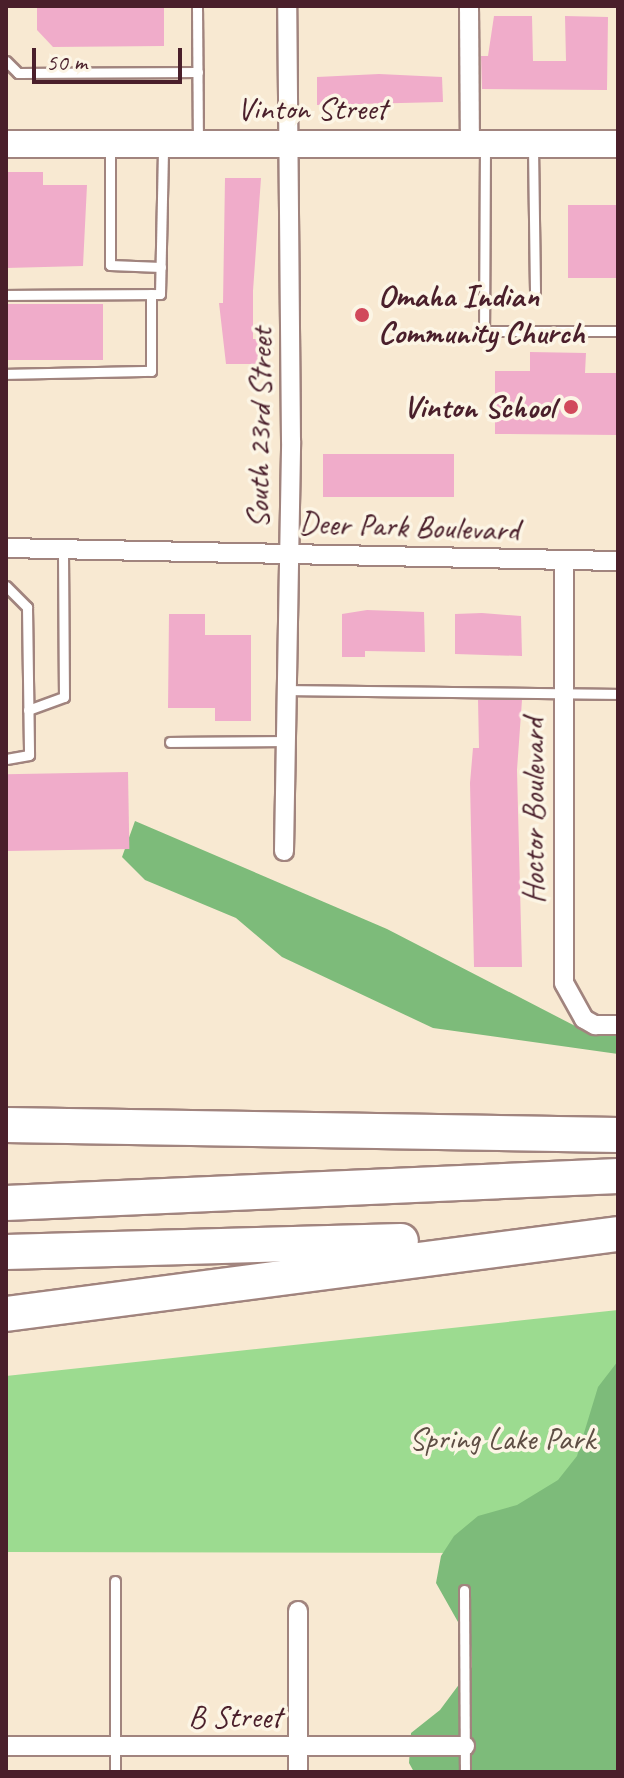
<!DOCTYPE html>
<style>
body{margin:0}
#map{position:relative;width:624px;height:1778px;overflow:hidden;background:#f8e9d2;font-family:Caveat,sans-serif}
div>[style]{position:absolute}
.green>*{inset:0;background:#9cdb90}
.forest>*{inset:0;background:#7dbb7a}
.building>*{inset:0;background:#f0acca;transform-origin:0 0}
.roads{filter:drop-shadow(2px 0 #a1847e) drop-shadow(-2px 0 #a1847e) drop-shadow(0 2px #a1847e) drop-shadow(0 -2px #a1847e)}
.service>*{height:9px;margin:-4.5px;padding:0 4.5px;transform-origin:4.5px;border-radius:4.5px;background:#fff}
.minor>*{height:18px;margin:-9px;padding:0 9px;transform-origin:9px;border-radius:9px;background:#fff}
.secondary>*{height:26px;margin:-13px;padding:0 13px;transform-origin:13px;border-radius:13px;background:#fff}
.motorway>*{height:34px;margin:-17px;padding:0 17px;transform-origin:17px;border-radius:17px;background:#fff}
.dots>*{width:22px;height:22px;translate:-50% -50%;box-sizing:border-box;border:4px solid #fcf5e5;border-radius:50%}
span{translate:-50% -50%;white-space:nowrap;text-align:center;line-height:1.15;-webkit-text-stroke:7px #fcf5e5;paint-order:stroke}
.street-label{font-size:32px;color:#4a1f2b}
.poi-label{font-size:32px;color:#4a1f2b;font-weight:700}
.left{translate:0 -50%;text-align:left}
.right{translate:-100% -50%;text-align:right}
.park-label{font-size:32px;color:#5e4e44}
.frame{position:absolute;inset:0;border:8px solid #4a1f2b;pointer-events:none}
.scale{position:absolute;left:32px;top:48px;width:150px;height:36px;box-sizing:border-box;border:4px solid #4a1f2b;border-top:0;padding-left:10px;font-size:24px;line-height:28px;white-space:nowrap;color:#4a1f2b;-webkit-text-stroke:6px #fcf5e5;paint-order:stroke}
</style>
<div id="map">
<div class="green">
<i style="clip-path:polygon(618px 1310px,618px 1772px,476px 1553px,6px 1552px,6px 1376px)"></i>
</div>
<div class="forest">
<i style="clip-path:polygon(135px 821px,387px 929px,581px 1029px,618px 1033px,618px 1054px,433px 1028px,282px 957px,236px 918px,145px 880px,122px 857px)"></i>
<i style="clip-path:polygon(618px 1361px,618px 1772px,414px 1772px,409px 1763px,411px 1733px,440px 1710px,472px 1667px,471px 1645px,436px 1583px,441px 1556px,454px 1536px,478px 1516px,517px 1505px,558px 1480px,577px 1456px,598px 1387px)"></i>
</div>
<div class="building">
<i style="clip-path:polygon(37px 6px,164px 6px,164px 46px,53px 47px,37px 30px)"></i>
<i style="clip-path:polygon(494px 16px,532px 16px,533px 61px,566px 61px,565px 16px,608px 17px,607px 90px,482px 89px,481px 56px,488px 56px)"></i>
<i style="clip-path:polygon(379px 74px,442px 77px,443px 102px,317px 105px,317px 77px)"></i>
<i style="clip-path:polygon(6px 172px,43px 172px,43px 185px,87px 185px,83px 266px,6px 268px)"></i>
<i style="clip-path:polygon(225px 178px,261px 178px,253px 291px,253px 339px,259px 339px,260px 364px,226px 364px,219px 303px,223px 303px)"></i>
<i style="left:618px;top:205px;width:73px;height:50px;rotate:90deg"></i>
<i style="left:6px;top:304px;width:97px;height:56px"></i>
<i style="clip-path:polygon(530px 352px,586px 353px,585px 373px,618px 373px,618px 435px,495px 434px,495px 371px,530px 371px)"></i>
<i style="left:454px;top:454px;width:43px;height:131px;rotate:90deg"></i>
<i style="clip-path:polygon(367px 610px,424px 612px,425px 652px,365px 651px,365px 657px,342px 657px,342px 614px)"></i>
<i style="clip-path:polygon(482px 613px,521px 616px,522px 656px,455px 654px,455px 614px)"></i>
<i style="clip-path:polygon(169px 614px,205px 614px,205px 635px,251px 635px,251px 721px,215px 721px,215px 708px,168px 708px)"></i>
<i style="clip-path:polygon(478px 700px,522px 700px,517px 770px,522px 967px,474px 967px,470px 783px,473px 748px,479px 748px)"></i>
<i style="left:128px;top:772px;width:77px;height:122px;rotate:89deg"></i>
</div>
<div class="roads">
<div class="service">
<i style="left:197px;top:6px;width:134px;rotate:89.6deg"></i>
<i style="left:6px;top:61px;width:17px;rotate:45deg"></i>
<i style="left:18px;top:73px;width:180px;rotate:-0.3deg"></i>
<i style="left:485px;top:146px;width:185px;rotate:90.3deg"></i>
<i style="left:484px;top:331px;width:134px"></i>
<i style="left:533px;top:147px;width:144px;rotate:89.2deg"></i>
<i style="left:110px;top:148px;width:117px;rotate:90deg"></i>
<i style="left:110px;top:265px;width:51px;rotate:2.2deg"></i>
<i style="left:6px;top:295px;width:154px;rotate:-0.4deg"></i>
<i style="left:160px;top:294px;width:147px;rotate:-88.8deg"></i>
<i style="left:6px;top:374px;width:145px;rotate:-1.2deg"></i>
<i style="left:151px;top:371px;width:77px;rotate:-90deg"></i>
<i style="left:6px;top:586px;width:30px;rotate:45deg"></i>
<i style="left:27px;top:607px;width:148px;rotate:89.2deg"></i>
<i style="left:29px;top:755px;width:23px;rotate:170deg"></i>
<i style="left:286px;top:690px;width:332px;rotate:0.7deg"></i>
<i style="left:28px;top:710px;width:38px;rotate:-20deg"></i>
<i style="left:64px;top:697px;width:147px;rotate:-90.4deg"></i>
<i style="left:170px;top:742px;width:115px;rotate:-0.5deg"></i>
<i style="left:464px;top:1590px;width:182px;rotate:89.7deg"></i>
<i style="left:115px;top:1772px;width:191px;rotate:-90deg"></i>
</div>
<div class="minor">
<i style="left:469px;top:6px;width:137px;rotate:89.6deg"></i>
<i style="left:6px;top:548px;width:612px;rotate:1.22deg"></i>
<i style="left:564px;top:561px;width:422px;rotate:90deg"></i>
<i style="left:564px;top:983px;width:41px;rotate:60.9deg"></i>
<i style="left:584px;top:1019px;width:13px;rotate:29deg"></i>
<i style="left:595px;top:1025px;width:23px"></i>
<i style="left:284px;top:851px;width:410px;rotate:-89deg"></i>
<i style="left:291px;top:441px;width:435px;rotate:-90.5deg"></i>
<i style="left:298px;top:1611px;width:161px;rotate:90deg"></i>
<i style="left:6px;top:1746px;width:459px"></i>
</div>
<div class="secondary">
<i style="left:6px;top:144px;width:612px"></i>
</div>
<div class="motorway">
<i style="left:6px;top:1125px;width:612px;rotate:0.94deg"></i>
<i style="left:6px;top:1203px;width:613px;rotate:-2.53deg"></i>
<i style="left:6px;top:1252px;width:395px;rotate:-1.6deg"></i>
<i style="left:6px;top:1314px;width:617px;rotate:-7.45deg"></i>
</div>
</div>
<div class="dots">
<i style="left:362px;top:315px;background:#d1495b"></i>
<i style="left:571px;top:407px;background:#d1495b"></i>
</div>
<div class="street-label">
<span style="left:312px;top:109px">Vinton Street</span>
<span style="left:260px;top:428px;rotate:-89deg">South 23rd Street</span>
<span style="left:409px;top:527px;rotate:2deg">Deer Park Boulevard</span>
<span style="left:534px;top:811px;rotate:-90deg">Hoctor Boulevard</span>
<span style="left:235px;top:1717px">B Street</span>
</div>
<div class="poi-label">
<span class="left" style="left:378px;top:315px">Omaha Indian<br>Community Church</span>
<span class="right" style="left:555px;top:407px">Vinton School</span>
</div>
<div class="park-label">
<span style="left:502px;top:1439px">Spring Lake Park</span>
</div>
<div class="frame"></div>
<div class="scale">50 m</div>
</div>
